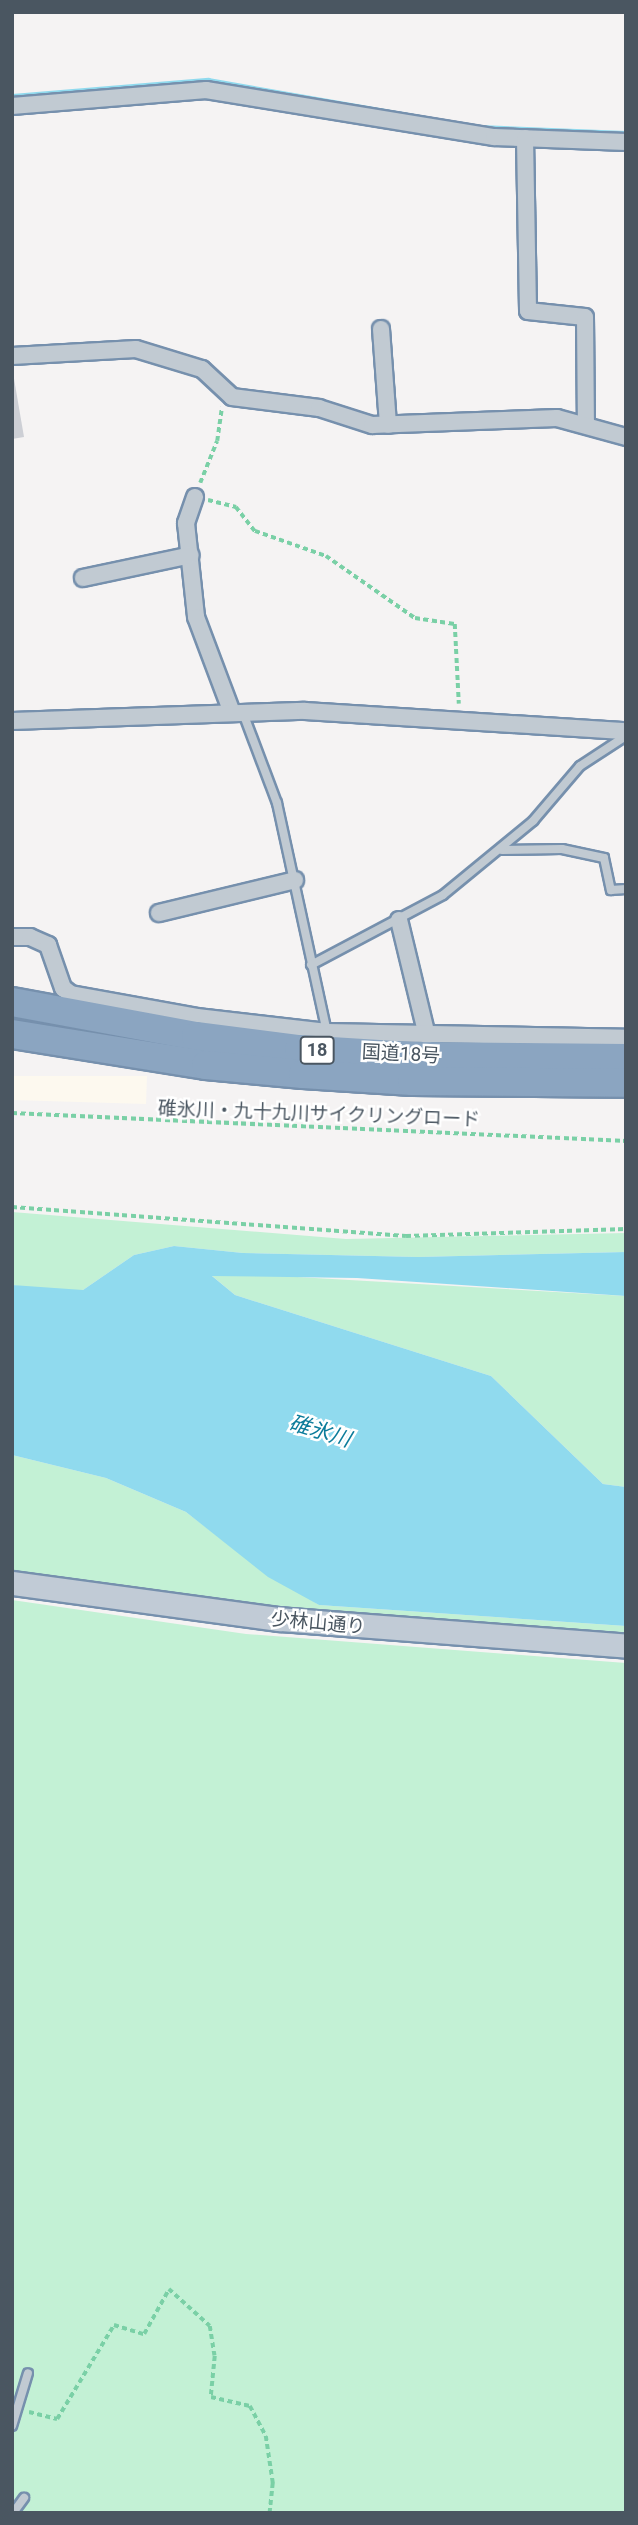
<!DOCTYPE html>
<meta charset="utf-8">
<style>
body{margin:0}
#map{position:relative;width:638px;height:2525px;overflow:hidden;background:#f5f3f3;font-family:Roboto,"Noto Sans JP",sans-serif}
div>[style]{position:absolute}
.commercial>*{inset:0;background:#fdf9ef}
.green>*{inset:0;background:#c3f1d5}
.water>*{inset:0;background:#90daee}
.stream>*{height:5px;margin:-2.5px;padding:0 2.5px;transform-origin:2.5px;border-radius:2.5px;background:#90daee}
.building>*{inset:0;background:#cdcfd5}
.path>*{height:3.5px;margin-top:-1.75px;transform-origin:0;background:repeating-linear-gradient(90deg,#7ad0a6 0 5px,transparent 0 8.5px)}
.roads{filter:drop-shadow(2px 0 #7690ad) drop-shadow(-2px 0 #7690ad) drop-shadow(0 2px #7690ad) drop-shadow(0 -2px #7690ad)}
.lane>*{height:8px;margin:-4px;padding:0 4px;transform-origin:4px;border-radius:4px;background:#c1cad2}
.street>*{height:16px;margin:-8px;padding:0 8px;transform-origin:8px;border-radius:8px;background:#c1cad2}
.secondary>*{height:23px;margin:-11.5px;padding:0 11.5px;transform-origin:11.5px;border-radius:11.5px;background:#c1cbd6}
.highway>*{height:28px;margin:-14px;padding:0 14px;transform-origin:14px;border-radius:14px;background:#8ba5c1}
span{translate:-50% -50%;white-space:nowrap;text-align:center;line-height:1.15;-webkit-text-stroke:5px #fff;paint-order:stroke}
.shield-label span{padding:2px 5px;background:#fff;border:2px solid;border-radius:5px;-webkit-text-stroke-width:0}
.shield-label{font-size:18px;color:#4a5661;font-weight:700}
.street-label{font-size:19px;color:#4a5661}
.water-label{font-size:21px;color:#0c7c9b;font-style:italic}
.frame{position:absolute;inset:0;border:14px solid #4a5661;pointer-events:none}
</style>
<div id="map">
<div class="commercial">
<i style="clip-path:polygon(12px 1076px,147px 1076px,146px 1104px,12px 1100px)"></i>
</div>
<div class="green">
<i style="clip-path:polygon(12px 1212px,346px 1239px,626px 1233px,626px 1252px,418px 1257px,243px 1253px,174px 1246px,134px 1255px,83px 1290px,41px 1290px,12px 1285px)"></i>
<i style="clip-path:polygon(229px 1273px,626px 1296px,626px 1487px,603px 1484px,491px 1376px,235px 1295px,211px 1275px)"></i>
<i style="clip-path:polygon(12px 1455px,106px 1478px,186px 1512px,247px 1559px,319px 1605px,626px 1626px,626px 1633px,318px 1612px,12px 1571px)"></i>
<i style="clip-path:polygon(12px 1600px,246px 1634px,626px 1663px,626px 2513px,12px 2513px)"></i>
</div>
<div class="water">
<i style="clip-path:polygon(174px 1246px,243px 1253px,418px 1257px,626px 1252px,626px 1296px,357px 1278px,212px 1276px,235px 1295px,491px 1376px,603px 1484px,626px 1487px,626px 1626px,319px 1605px,268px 1577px,186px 1512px,106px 1478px,12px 1455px,12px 1285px,83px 1290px,134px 1255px)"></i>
</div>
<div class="stream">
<i style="left:12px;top:96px;width:197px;rotate:-4.7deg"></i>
<i style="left:208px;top:80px;width:245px;rotate:9.9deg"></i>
<i style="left:480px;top:127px;width:146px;rotate:2.4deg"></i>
</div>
<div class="building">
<i style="clip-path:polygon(12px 367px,24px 437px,12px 439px)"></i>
</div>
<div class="path">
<i style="left:200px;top:483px;width:45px;rotate:-68deg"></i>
<i style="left:217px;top:441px;width:34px;rotate:-82deg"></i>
<i style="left:208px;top:500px;width:29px;rotate:14deg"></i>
<i style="left:236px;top:507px;width:31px;rotate:52deg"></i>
<i style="left:255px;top:531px;width:75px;rotate:19.4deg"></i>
<i style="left:326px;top:556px;width:108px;rotate:34.9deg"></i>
<i style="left:415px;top:618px;width:40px;rotate:8.5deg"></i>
<i style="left:455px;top:624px;width:80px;rotate:87.1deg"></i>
<i style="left:12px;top:1113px;width:615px;rotate:2.61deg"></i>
<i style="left:12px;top:1207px;width:395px;rotate:4.2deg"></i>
<i style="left:406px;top:1236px;width:220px;rotate:-1.8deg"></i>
<i style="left:29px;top:2412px;width:29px;rotate:14deg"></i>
<i style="left:57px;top:2419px;width:110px;rotate:-58.8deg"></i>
<i style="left:114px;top:2325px;width:31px;rotate:17deg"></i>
<i style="left:144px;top:2334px;width:51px;rotate:-60.9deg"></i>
<i style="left:169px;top:2289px;width:55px;rotate:42.1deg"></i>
<i style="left:210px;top:2326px;width:30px;rotate:81deg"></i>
<i style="left:215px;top:2356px;width:41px;rotate:95.6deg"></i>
<i style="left:211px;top:2397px;width:40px;rotate:13deg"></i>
<i style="left:250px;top:2406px;width:34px;rotate:62deg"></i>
<i style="left:266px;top:2436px;width:48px;rotate:81.5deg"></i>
<i style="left:273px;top:2483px;width:30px;rotate:96deg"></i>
</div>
<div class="roads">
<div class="lane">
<i style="left:243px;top:713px;width:96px;rotate:69.3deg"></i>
<i style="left:277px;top:803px;width:234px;rotate:77.7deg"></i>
<i style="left:502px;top:850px;width:60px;rotate:-1deg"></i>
<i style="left:562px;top:849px;width:43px;rotate:12.1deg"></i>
<i style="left:604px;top:858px;width:33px;rotate:78deg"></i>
<i style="left:611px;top:890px;width:15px;rotate:-4deg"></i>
<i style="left:311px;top:965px;width:149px;rotate:-27.9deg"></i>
<i style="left:443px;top:895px;width:117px;rotate:-39.4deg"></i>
<i style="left:533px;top:821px;width:72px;rotate:-49.5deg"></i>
<i style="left:580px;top:766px;width:55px;rotate:-33.1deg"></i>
<i style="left:12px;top:2426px;width:55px;rotate:-73.2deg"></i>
<i style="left:13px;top:2513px;width:19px;rotate:-54deg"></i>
</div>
<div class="street">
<i style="left:12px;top:106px;width:195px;rotate:-4.7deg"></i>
<i style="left:206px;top:90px;width:292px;rotate:9.3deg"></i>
<i style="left:494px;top:137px;width:132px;rotate:2.2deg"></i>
<i style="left:525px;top:138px;width:173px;rotate:89deg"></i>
<i style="left:528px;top:311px;width:57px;rotate:6deg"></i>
<i style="left:585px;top:317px;width:108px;rotate:89.5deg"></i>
<i style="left:381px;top:329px;width:96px;rotate:85.8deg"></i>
<i style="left:12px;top:356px;width:124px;rotate:-3.2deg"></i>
<i style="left:136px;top:349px;width:69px;rotate:16.9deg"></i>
<i style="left:202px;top:369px;width:41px;rotate:43deg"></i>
<i style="left:232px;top:397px;width:88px;rotate:7.2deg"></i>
<i style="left:319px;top:408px;width:56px;rotate:17.8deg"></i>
<i style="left:372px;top:425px;width:185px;rotate:-2.2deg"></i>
<i style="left:557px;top:418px;width:72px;rotate:15.4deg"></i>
<i style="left:195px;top:497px;width:28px;rotate:109deg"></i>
<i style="left:186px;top:523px;width:95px;rotate:83.9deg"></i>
<i style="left:196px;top:617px;width:99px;rotate:69.4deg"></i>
<i style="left:83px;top:578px;width:110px;rotate:-12deg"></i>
<i style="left:12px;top:721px;width:293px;rotate:-2deg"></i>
<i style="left:305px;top:711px;width:322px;rotate:3.6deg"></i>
<i style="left:159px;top:913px;width:140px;rotate:-13.6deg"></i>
<i style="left:399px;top:920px;width:119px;rotate:76.4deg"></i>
<i style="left:12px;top:937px;width:18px"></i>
<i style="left:30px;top:937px;width:20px;rotate:24deg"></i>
<i style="left:48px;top:945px;width:46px;rotate:70.8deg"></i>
<i style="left:63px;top:988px;width:10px;rotate:37deg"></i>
<i style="left:71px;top:994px;width:128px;rotate:10.3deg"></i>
<i style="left:197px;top:1017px;width:131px;rotate:6.6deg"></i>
<i style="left:327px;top:1032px;width:299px;rotate:1.1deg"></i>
</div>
<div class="secondary">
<i style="left:12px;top:1583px;width:269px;rotate:7.7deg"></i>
<i style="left:279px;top:1619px;width:348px;rotate:4.4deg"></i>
</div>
<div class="highway">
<i style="left:12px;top:1002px;width:187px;rotate:10.5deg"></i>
<i style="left:196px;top:1036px;width:104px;rotate:7.2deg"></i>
<i style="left:299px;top:1049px;width:112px;rotate:3.6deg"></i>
<i style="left:411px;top:1056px;width:215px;rotate:0.5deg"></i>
<i style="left:12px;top:1034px;width:196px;rotate:9.1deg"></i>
<i style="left:206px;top:1065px;width:97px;rotate:5.3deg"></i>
<i style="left:303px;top:1074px;width:109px;rotate:3.7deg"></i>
<i style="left:412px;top:1081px;width:214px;rotate:0.5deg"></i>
</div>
</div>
<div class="shield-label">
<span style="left:317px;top:1050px">18</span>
</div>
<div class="street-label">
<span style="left:401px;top:1054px;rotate:3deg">国道18号</span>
<span style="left:319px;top:1114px;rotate:2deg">碓氷川・九十九川サイクリングロード</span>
<span style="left:318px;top:1623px;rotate:5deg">少林山通り</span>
</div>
<div class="water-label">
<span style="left:320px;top:1431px;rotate:17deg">碓氷川</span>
</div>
<div class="frame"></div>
</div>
